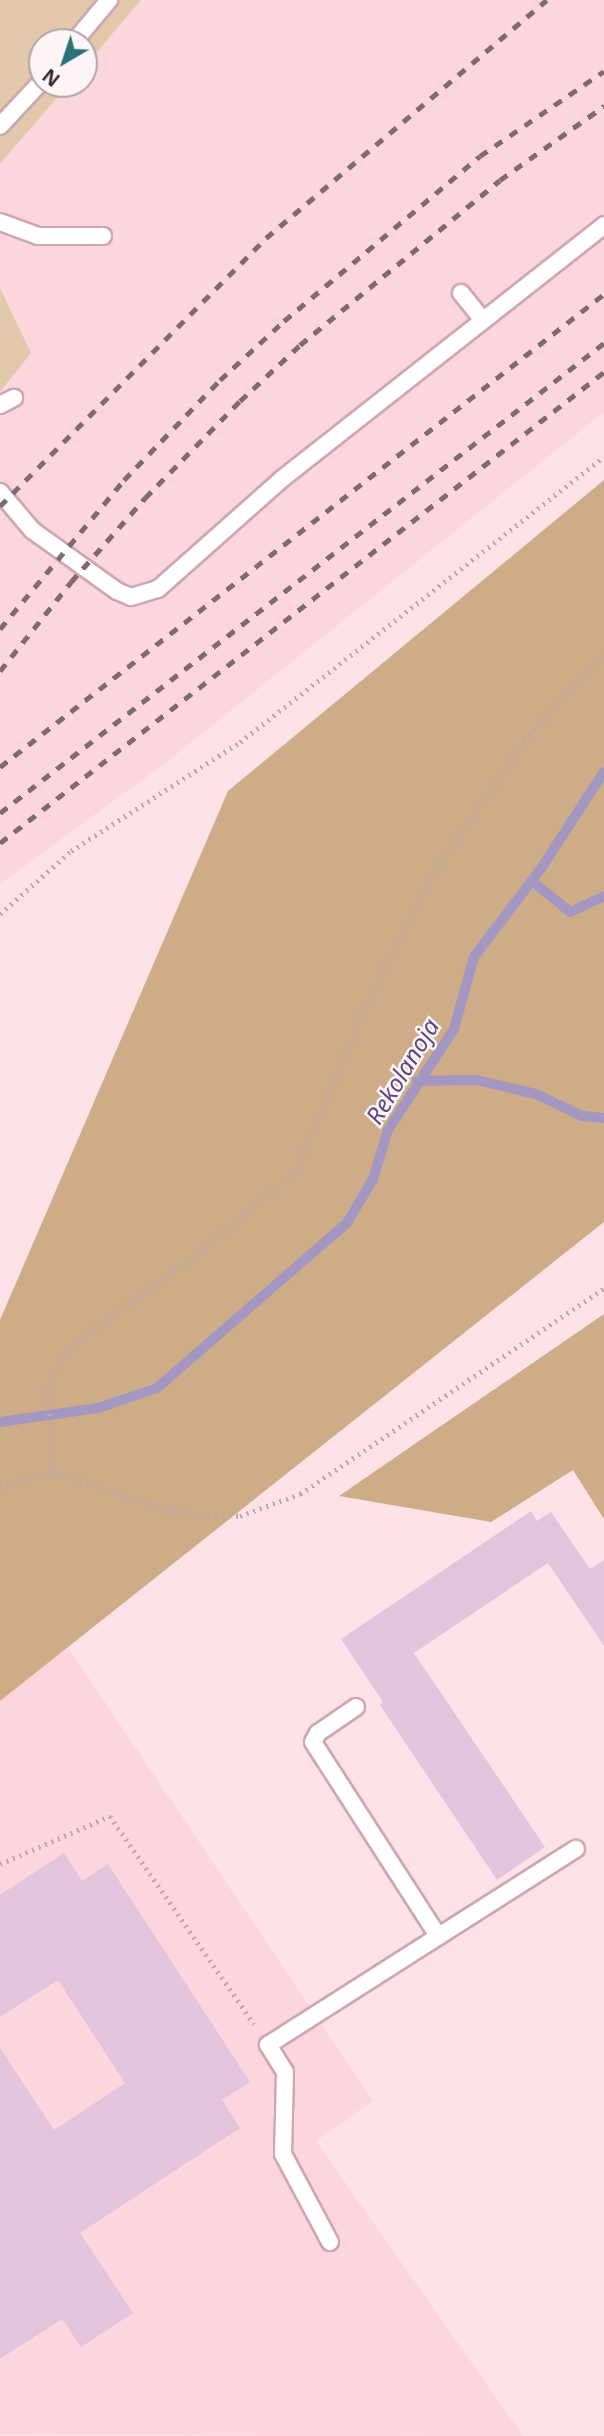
<!DOCTYPE html>
<style>
body{margin:0}
#map{position:relative;width:604px;height:2436px;overflow:hidden;background:#fde3e8;font-family:"Noto Sans",sans-serif}
div>[style]{position:absolute}
.built>*{inset:0;background:#fdd5dd}
.green>*{inset:0;background:#e2c8ab}
.forest>*{inset:0;background:#ceac87}
.stream>*{height:10px;margin:-5px;padding:0 5px;transform-origin:5px;border-radius:5px;background:#a396c1}
.building>*{inset:0;background:#e2c4dd}
.path>*{height:4.5px;margin-top:-2.25px;transform-origin:0;background:repeating-linear-gradient(90deg,#bea8ac 0 2px,transparent 0 7px)}
.roads{filter:drop-shadow(2px 0 #cfa7b0) drop-shadow(-2px 0 #cfa7b0) drop-shadow(0 2px #cfa7b0) drop-shadow(0 -2px #cfa7b0)}
.lane>*{height:16px;margin:-8px;padding:0 8px;transform-origin:8px;border-radius:8px;background:#fff}
.rail>*{height:5px;margin-top:-2.5px;transform-origin:0;background:repeating-linear-gradient(90deg,#7e6b6f 0 9px,transparent 0 18px)}
span{translate:-50% -50%;white-space:nowrap;text-align:center;line-height:1.15;-webkit-text-stroke:5px #fef5f7;paint-order:stroke}
.water-label{font-size:24px;color:#5c4982;font-style:italic}
.north{position:absolute;left:28px;top:28px;width:70px;height:70px;box-sizing:border-box;background:#fef5f7;border:2px solid #afa4a6;border-radius:50%;rotate:219deg;font-size:19px;font-weight:700;line-height:28px;text-align:center;color:#392a2d}
.north::after{content:'';display:block;margin:auto;width:24px;height:32px;background:#2a7478;clip-path:polygon(50% 0,100% 100%,50% 72%,0 100%)}
</style>
<div id="map">
<div class="built">
<i style="clip-path:polygon(141px 0,604px 0,604px 412px,164px 764px,0 884px,0 392px,30px 353px,0 303px,0 164px,69px 84px,84px 84px,84px 67px)"></i>
<i style="clip-path:polygon(68px 1647px,373px 2101px,316px 2141px,523px 2436px,0 2435px,0 1701px)"></i>
</div>
<div class="green">
<i style="clip-path:polygon(0 0,141px 0,84px 67px,84px 42px,42px 42px,42px 84px,69px 84px,0 164px)"></i>
<i style="clip-path:polygon(0 288px,31px 353px,0 392px)"></i>
</div>
<div class="forest">
<i style="clip-path:polygon(604px 480px,604px 1222px,0 1701px,0 1320px,228px 791px)"></i>
<i style="clip-path:polygon(604px 1314px,604px 1519px,573px 1470px,491px 1522px,339px 1496px)"></i>
</div>
<div class="stream">
<i style="left:532px;top:881px;width:49px;rotate:39.2deg"></i>
<i style="left:570px;top:912px;width:38px;rotate:-25deg"></i>
<i style="left:417px;top:1081px;width:59px;rotate:-1deg"></i>
<i style="left:476px;top:1080px;width:62px;rotate:13.1deg"></i>
<i style="left:536px;top:1094px;width:51px;rotate:25.6deg"></i>
<i style="left:582px;top:1116px;width:22px;rotate:5deg"></i>
<i style="left:0;top:1422px;width:99px;rotate:-8.1deg"></i>
<i style="left:98px;top:1408px;width:62px;rotate:-18.7deg"></i>
<i style="left:157px;top:1388px;width:252px;rotate:-41deg"></i>
<i style="left:347px;top:1223px;width:51px;rotate:-59.4deg"></i>
<i style="left:373px;top:1179px;width:51px;rotate:-73deg"></i>
<i style="left:388px;top:1130px;width:121px;rotate:-56.8deg"></i>
<i style="left:454px;top:1029px;width:75px;rotate:-74.5deg"></i>
<i style="left:474px;top:957px;width:113px;rotate:-52.9deg"></i>
<i style="left:542px;top:867px;width:113px;rotate:-56.9deg"></i>
</div>
<div class="building">
<i style="clip-path:polygon(531px 1511px,537px 1521px,551px 1512px,590px 1569px,604px 1560px,604px 1646px,548px 1563px,414px 1653px,545px 1847px,497px 1880px,380px 1705px,383px 1702px,341px 1639px)"></i>
<i style="clip-path:polygon(64px 1853px,82px 1881px,108px 1864px,250px 2082px,222px 2100px,240px 2128px,80px 2233px,133px 2313px,81px 2347px,62px 2319px,0 2359px,0 2048px,54px 2130px,125px 2083px,58px 1980px,0 2017px,0 1895px)"></i>
</div>
<div class="path">
<i style="left:0;top:914px;width:95px;rotate:-41.6deg"></i>
<i style="left:71px;top:851px;width:201px;rotate:-32.8deg"></i>
<i style="left:240px;top:742px;width:462px;rotate:-38.1deg"></i>
<i style="left:53px;top:1472px;width:81px;rotate:-93.5deg"></i>
<i style="left:48px;top:1391px;width:45px;rotate:-66.3deg"></i>
<i style="left:66px;top:1350px;width:169px;rotate:-36.3deg"></i>
<i style="left:202px;top:1250px;width:123px;rotate:-40deg"></i>
<i style="left:296px;top:1171px;width:193px;rotate:-67.2deg"></i>
<i style="left:371px;top:993px;width:132px;rotate:-62.5deg"></i>
<i style="left:432px;top:876px;width:163px;rotate:-55.7deg"></i>
<i style="left:524px;top:741px;width:120px;rotate:-48deg"></i>
<i style="left:0;top:1487px;width:55px;rotate:-15.8deg"></i>
<i style="left:53px;top:1472px;width:126px;rotate:18.4deg"></i>
<i style="left:173px;top:1512px;width:67px;rotate:3.4deg"></i>
<i style="left:240px;top:1516px;width:64px;rotate:-20.1deg"></i>
<i style="left:300px;top:1494px;width:367px;rotate:-34.1deg"></i>
<i style="left:0;top:1864px;width:120px;rotate:-23.6deg"></i>
<i style="left:110px;top:1816px;width:253px;rotate:55.3deg"></i>
</div>
<div class="roads">
<div class="lane">
<i style="left:74px;top:42px;width:55px;rotate:-50.2deg"></i>
<i style="left:0;top:126px;width:62px;rotate:-47deg"></i>
<i style="left:0;top:222px;width:40px;rotate:20.2deg"></i>
<i style="left:38px;top:236px;width:65px"></i>
<i style="left:461px;top:293px;width:35px;rotate:51deg"></i>
<i style="left:0;top:405px;width:16px;rotate:-27deg"></i>
<i style="left:0;top:492px;width:50px;rotate:49.9deg"></i>
<i style="left:32px;top:530px;width:105px;rotate:35.7deg"></i>
<i style="left:117px;top:591px;width:15px;rotate:23deg"></i>
<i style="left:131px;top:597px;width:28px;rotate:-17deg"></i>
<i style="left:158px;top:589px;width:167px;rotate:-41.6deg"></i>
<i style="left:283px;top:478px;width:409px;rotate:-38.2deg"></i>
<i style="left:356px;top:1707px;width:46px;rotate:145.6deg"></i>
<i style="left:318px;top:1733px;width:10px;rotate:119deg"></i>
<i style="left:313px;top:1742px;width:231px;rotate:57.2deg"></i>
<i style="left:330px;top:2242px;width:100px;rotate:-118.1deg"></i>
<i style="left:283px;top:2154px;width:82px;rotate:-88.6deg"></i>
<i style="left:285px;top:2072px;width:32px;rotate:-122deg"></i>
<i style="left:268px;top:2045px;width:365px;rotate:-32.5deg"></i>
</div>
</div>
<div class="rail">
<i style="left:0;top:506px;width:378px;rotate:-45.2deg"></i>
<i style="left:266px;top:238px;width:368px;rotate:-40.3deg"></i>
<i style="left:0;top:629px;width:194px;rotate:-50.2deg"></i>
<i style="left:124px;top:480px;width:139px;rotate:-46.2deg"></i>
<i style="left:220px;top:380px;width:87px;rotate:-42.7deg"></i>
<i style="left:284px;top:321px;width:256px;rotate:-40.1deg"></i>
<i style="left:480px;top:156px;width:150px;rotate:-34.4deg"></i>
<i style="left:0;top:671px;width:114px;rotate:-51.4deg"></i>
<i style="left:71px;top:582px;width:112px;rotate:-48.6deg"></i>
<i style="left:145px;top:498px;width:136px;rotate:-45.6deg"></i>
<i style="left:240px;top:401px;width:82px;rotate:-43deg"></i>
<i style="left:300px;top:345px;width:259px;rotate:-39.5deg"></i>
<i style="left:500px;top:180px;width:128px;rotate:-35.4deg"></i>
<i style="left:0;top:767px;width:767px;rotate:-38.06deg"></i>
<i style="left:0;top:813px;width:765px;rotate:-37.89deg"></i>
<i style="left:0;top:843px;width:766px;rotate:-37.95deg"></i>
</div>
<div class="water-label">
<span style="left:402px;top:1071px;rotate:-59deg">Rekolanoja</span>
</div>
<div class="north">N</div>
</div>
